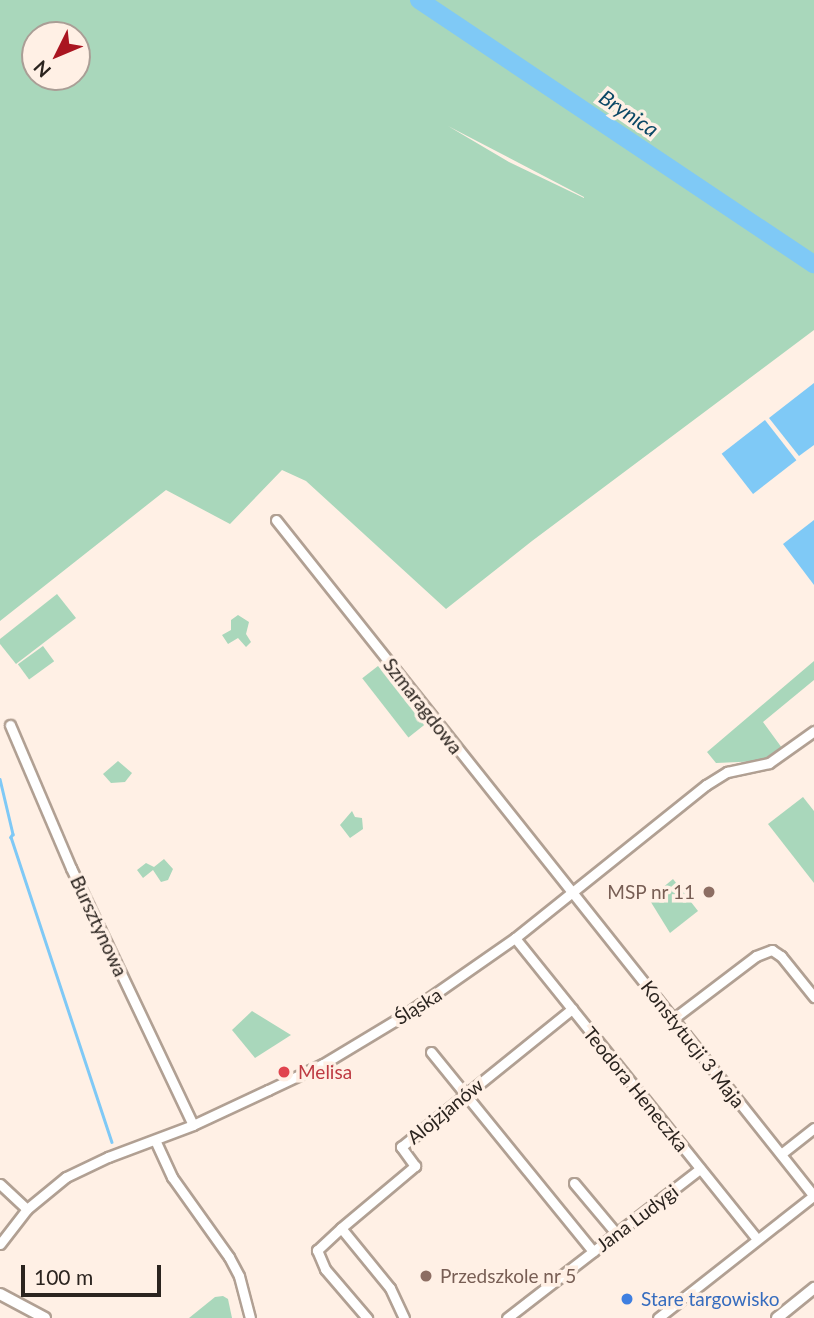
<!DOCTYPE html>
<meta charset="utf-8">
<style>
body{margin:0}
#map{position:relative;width:814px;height:1318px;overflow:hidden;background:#fff0e5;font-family:Lato,sans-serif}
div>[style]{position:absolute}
.green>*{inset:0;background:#a9d7bb;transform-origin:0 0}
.water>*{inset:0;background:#7fc9f6;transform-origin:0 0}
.stream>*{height:2.5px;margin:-1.25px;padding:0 1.25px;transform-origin:1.25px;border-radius:1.25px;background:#7fc9f6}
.river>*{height:18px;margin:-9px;padding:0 9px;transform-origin:9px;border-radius:9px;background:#7fc9f6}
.roads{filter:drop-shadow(2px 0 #b1a093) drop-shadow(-2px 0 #b1a093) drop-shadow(0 2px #b1a093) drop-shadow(0 -2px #b1a093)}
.minor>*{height:9px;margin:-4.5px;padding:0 4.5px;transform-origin:4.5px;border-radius:4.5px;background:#fff}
.tertiary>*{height:10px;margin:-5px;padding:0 5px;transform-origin:5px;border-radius:5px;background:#fff}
.dots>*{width:19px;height:19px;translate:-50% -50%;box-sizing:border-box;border:4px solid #fff0e5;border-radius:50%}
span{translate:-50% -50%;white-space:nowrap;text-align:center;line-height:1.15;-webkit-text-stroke:7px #fff0e5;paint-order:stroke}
.street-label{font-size:19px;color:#2b241f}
.education-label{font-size:19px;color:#785e54}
.right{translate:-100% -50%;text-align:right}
.left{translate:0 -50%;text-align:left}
.health-label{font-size:19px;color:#be3a42}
.shop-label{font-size:19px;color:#366cbe}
.water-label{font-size:21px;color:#0b4765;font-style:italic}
.north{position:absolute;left:21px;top:21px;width:70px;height:70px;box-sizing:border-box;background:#fff0e5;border:2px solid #aa9e96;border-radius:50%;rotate:227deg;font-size:19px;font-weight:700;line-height:28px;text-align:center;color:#2b241f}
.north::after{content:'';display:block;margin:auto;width:24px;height:32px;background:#aa1520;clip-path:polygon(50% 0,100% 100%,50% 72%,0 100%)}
.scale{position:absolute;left:21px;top:1265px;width:140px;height:32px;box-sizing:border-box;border:4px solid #2b241f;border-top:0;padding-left:9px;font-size:21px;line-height:24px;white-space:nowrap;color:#2b241f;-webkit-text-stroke:5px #fff0e5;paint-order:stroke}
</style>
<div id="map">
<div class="green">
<i style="clip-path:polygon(evenodd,0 0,410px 0,814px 271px,814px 330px,532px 541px,446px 609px,306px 481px,282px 470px,230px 524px,166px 490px,0 621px,0 0,35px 35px,77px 35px,77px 77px,35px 77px,35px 35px,0 0,448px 126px,584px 197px,584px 198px,509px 162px,448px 126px)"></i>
<i style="clip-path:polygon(430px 0,814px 0,814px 255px,546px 78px)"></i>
<i style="clip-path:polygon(57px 594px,76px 618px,16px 664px,0 644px,0 639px)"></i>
<i style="clip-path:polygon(238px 615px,249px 622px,246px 634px,251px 642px,246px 647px,238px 638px,228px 644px,222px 635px,231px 630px,231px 620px)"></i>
<i style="left:43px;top:646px;width:19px;height:31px;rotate:54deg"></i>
<i style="clip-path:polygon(814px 661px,814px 680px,763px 722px,782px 748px,761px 761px,716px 763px,707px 752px)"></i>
<i style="left:378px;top:666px;width:75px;height:20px;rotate:52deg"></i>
<i style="clip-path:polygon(118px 761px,132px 773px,125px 782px,111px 783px,103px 774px)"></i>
<i style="clip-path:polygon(803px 797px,814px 811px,814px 883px,768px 824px)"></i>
<i style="clip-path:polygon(352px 811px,355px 817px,362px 818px,363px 829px,350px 838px,340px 825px)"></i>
<i style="clip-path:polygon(164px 859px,173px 869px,168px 880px,161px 882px,153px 870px,143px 878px,137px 870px,146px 863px,154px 867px)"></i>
<i style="clip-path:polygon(673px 879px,698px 911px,670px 933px,649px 899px)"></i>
<i style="clip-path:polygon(252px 1011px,291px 1035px,255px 1058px,232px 1030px)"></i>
<i style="clip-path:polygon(223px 1296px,228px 1299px,232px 1318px,189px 1318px,215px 1297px)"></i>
</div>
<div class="water">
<i style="clip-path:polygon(814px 383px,814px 445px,799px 456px,769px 418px)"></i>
<i style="left:765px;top:420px;width:51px;height:55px;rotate:52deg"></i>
<i style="clip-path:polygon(814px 520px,814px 585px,783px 544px)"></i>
</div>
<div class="stream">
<i style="left:0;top:779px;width:57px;rotate:76.7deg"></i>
<i style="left:13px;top:834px;width:4px;rotate:124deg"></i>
<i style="left:11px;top:837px;width:321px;rotate:71.7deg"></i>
</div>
<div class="river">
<i style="left:419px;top:0;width:475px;rotate:33.8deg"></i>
</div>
<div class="roads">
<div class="minor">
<i style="left:276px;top:520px;width:864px;rotate:51.49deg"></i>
<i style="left:10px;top:725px;width:155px;rotate:66.9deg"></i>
<i style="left:71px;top:868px;width:284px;rotate:64.6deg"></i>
<i style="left:515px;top:938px;width:386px;rotate:51.2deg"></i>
<i style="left:673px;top:1019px;width:104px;rotate:-37.2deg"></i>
<i style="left:756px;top:956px;width:17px;rotate:-21deg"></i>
<i style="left:772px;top:950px;width:11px;rotate:34deg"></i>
<i style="left:781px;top:956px;width:53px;rotate:51.2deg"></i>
<i style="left:431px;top:1052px;width:257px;rotate:50.9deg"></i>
<i style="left:155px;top:1140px;width:41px;rotate:65.3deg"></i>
<i style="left:172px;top:1177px;width:98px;rotate:54.5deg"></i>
<i style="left:229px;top:1257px;width:21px;rotate:62deg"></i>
<i style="left:239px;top:1276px;width:43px;rotate:75.3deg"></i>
<i style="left:781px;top:1154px;width:42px;rotate:-38.2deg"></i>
<i style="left:574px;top:1183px;width:65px;rotate:50deg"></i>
<i style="left:0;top:1184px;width:37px;rotate:43deg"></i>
<i style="left:341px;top:1228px;width:33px;rotate:137deg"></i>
<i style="left:317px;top:1250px;width:21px;rotate:67deg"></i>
<i style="left:325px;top:1269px;width:65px;rotate:49.4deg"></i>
<i style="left:0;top:1244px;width:44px;rotate:-52.4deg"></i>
<i style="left:27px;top:1209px;width:50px;rotate:-39.4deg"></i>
<i style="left:66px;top:1177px;width:47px;rotate:-25.5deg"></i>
<i style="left:108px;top:1157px;width:91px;rotate:-20.6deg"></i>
<i style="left:193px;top:1125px;width:83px;rotate:-25deg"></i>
<i style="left:268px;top:1090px;width:61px;rotate:-25.3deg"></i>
<i style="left:323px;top:1064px;width:97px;rotate:-31.1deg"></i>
<i style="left:406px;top:1014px;width:133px;rotate:-34.9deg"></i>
<i style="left:515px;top:938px;width:245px;rotate:-38.7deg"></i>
<i style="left:706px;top:785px;width:25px;rotate:-32deg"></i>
<i style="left:727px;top:772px;width:43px;rotate:-12.1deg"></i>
<i style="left:769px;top:763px;width:55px;rotate:-35.4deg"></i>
<i style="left:404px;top:1318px;width:33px;rotate:-115deg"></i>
<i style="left:390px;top:1288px;width:77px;rotate:-129.2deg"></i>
<i style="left:341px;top:1228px;width:97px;rotate:-40deg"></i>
<i style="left:415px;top:1166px;width:24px;rotate:-126deg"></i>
<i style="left:401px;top:1147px;width:220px;rotate:-38.9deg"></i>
<i style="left:507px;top:1318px;width:244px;rotate:-37.7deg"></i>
<i style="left:658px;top:1318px;width:197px;rotate:-38.2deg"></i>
</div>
<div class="tertiary">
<i style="left:0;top:1294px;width:51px;rotate:28.1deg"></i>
<i style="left:777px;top:1318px;width:48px;rotate:-39deg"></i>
</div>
</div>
<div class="dots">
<i style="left:709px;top:892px;background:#8d6e63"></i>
<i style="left:284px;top:1072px;background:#e0444e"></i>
<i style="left:426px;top:1276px;background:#8d6e63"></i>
<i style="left:627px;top:1299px;background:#3f7fe0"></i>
</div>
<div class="street-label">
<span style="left:423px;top:706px;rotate:52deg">Szmaragdowa</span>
<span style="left:99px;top:926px;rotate:65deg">Bursztynowa</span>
<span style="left:418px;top:1006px;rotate:-32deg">Śląska</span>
<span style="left:693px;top:1044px;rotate:52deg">Konstytucji 3 Maja</span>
<span style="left:636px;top:1089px;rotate:51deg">Teodora Heneczka</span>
<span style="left:445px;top:1111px;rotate:-39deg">Alojzjanów</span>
<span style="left:637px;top:1218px;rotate:-37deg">Jana Ludygi</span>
</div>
<div class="education-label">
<span class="right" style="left:695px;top:892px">MSP nr 11</span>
<span class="left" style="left:440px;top:1276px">Przedszkole nr 5</span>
</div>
<div class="health-label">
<span class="left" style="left:298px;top:1072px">Melisa</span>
</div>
<div class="shop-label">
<span class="left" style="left:641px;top:1299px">Stare targowisko</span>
</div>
<div class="water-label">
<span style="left:629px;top:113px;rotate:34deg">Brynica</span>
</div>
<div class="north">N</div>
<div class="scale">100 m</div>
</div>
